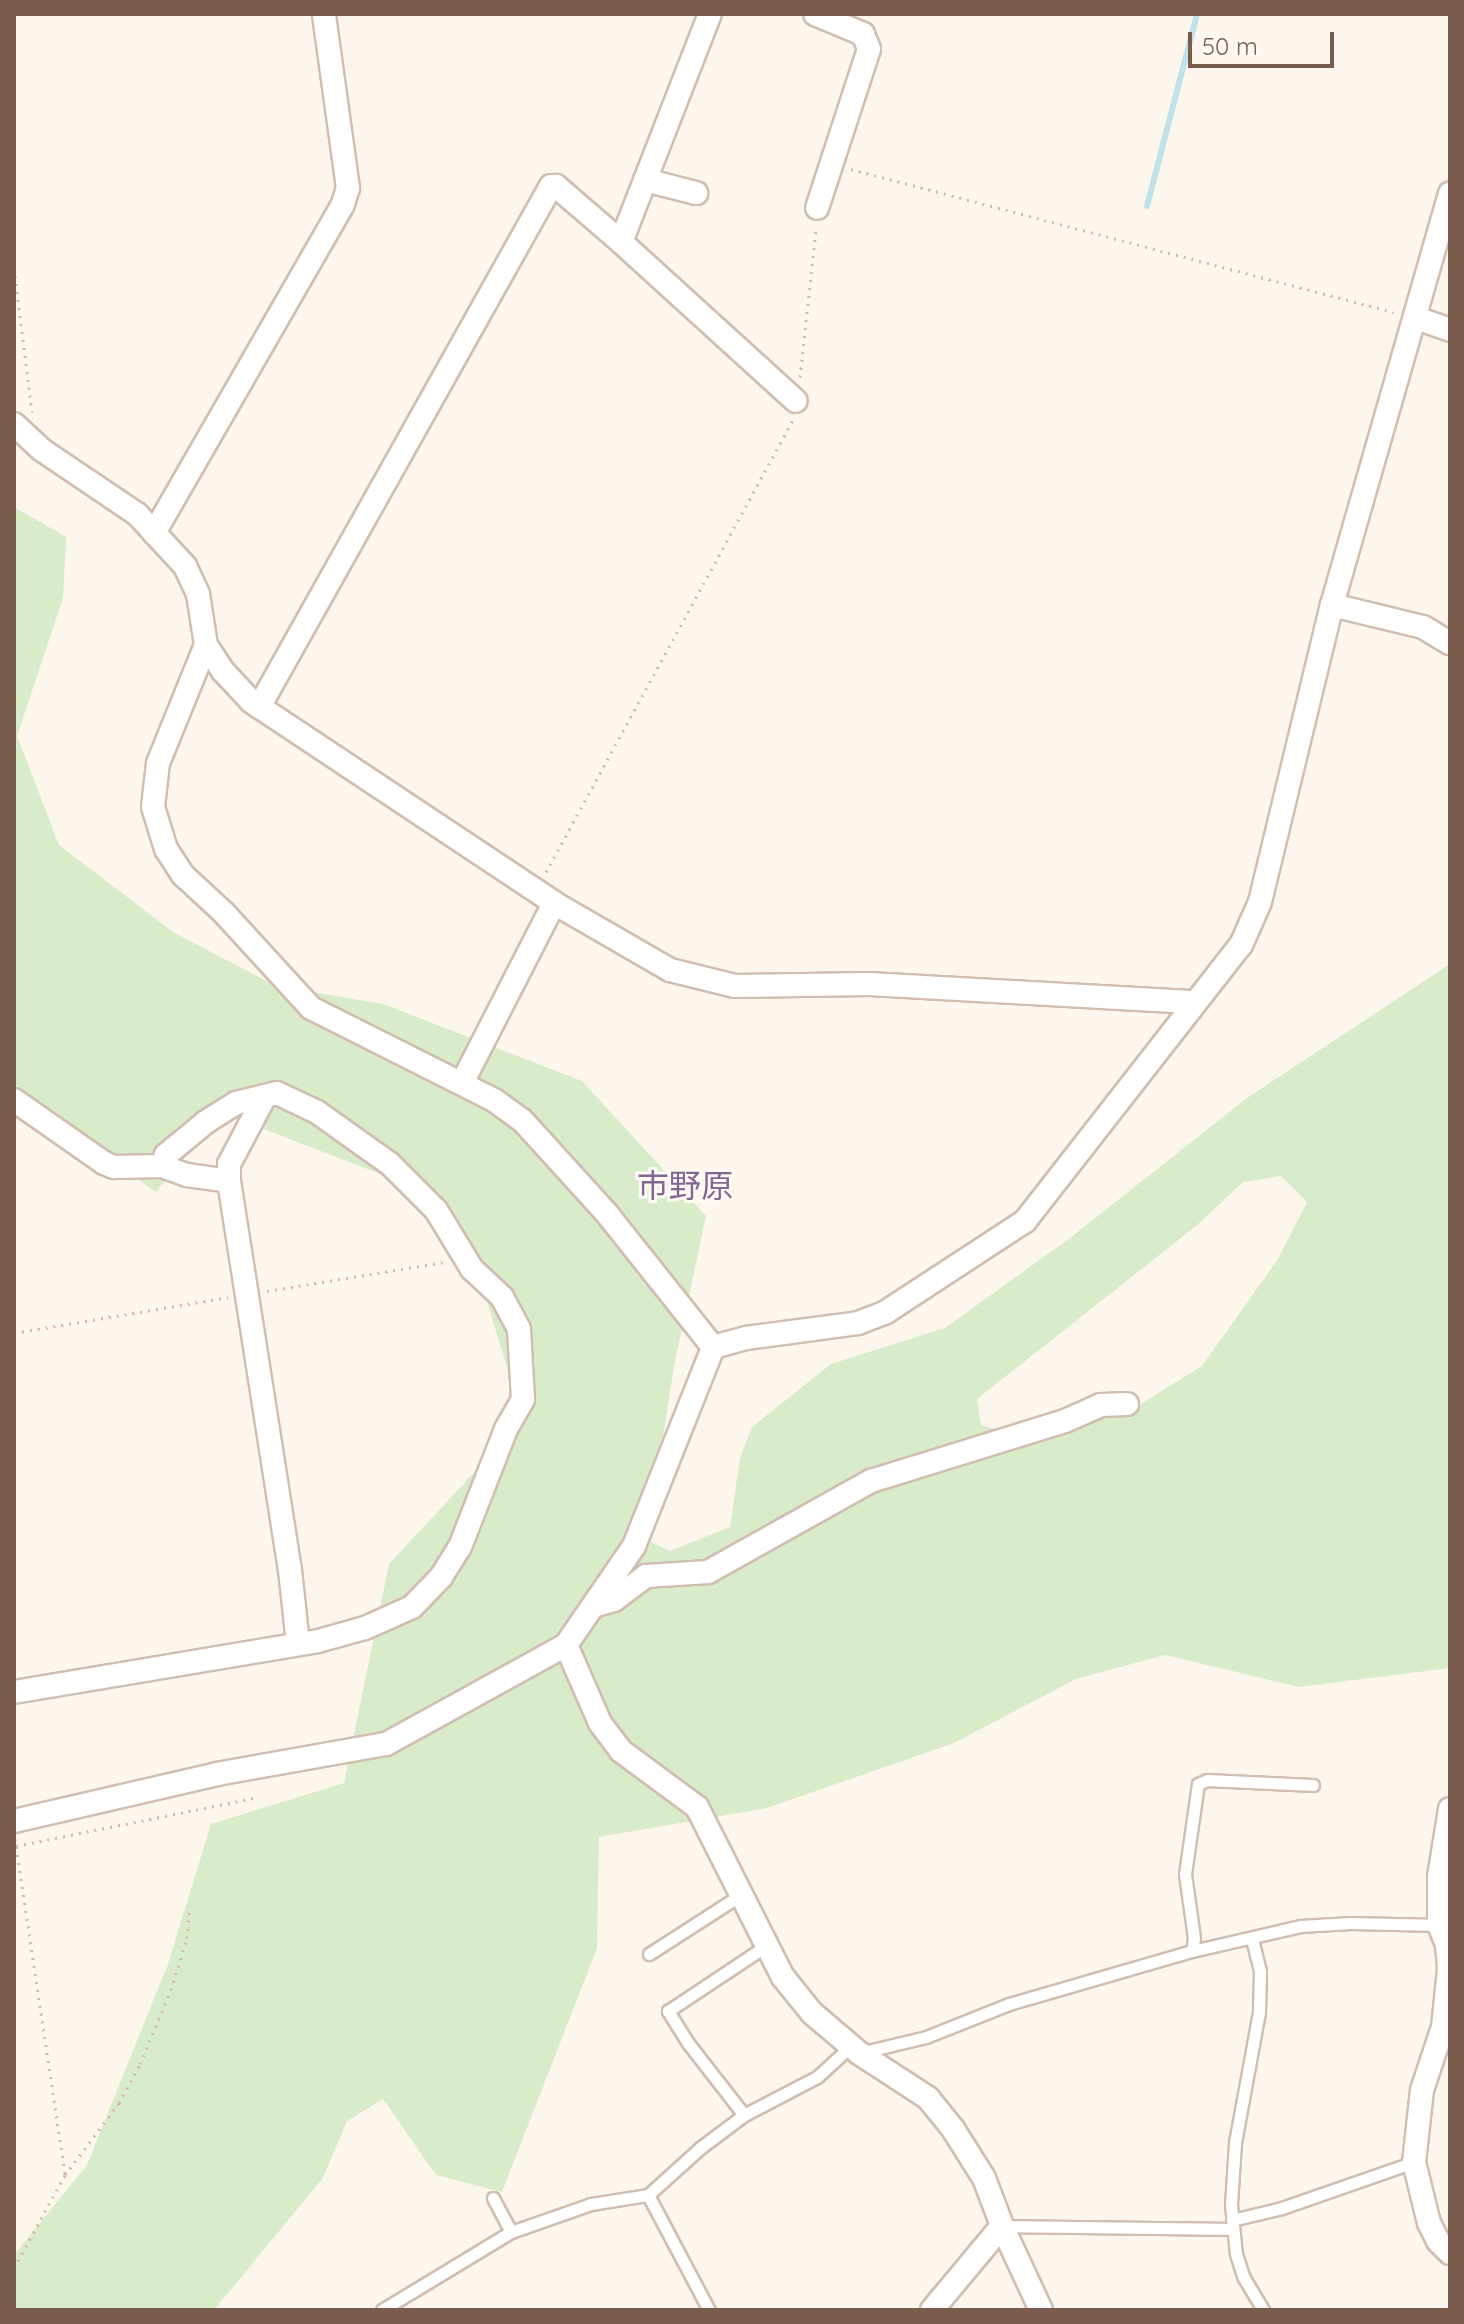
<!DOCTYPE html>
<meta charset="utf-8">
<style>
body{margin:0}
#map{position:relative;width:1464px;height:2324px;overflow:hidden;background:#fdf6ec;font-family:Quicksand,"Noto Sans JP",sans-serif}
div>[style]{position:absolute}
.green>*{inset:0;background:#d8ecc9}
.stream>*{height:6px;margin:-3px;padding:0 3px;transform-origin:3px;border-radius:3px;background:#bfe3e8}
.path>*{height:3px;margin-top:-1.5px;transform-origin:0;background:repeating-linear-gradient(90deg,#d9b8a5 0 2px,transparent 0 8px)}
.roads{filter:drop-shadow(2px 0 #d1beb0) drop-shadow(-2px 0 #d1beb0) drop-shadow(0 2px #d1beb0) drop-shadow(0 -2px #d1beb0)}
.service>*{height:11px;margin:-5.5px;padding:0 5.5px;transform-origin:5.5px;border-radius:5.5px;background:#fff}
.minor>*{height:22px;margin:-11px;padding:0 11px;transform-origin:11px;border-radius:11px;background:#fff}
span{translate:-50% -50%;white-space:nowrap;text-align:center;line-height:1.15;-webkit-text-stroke:6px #fffaf3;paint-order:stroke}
.quarter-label{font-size:32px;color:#846695}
.frame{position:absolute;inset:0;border:16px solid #7a5c4d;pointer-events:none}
.scale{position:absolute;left:1188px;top:32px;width:146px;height:36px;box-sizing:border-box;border:4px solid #7a5c4d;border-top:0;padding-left:10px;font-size:24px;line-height:28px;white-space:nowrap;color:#7a5c4d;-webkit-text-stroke:6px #fffaf3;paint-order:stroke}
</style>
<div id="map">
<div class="green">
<i style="clip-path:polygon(evenodd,14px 507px,66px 537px,63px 598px,17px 736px,59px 845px,173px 932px,276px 986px,383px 1004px,582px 1081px,706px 1216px,674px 1366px,647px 1540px,670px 1551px,730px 1527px,740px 1458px,752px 1427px,831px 1364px,945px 1328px,1070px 1238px,1247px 1098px,1450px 964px,1450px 1668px,1299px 1687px,1165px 1655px,1076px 1679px,954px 1743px,767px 1808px,599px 1837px,597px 1948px,502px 2192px,436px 2175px,383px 2099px,347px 2121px,323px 2178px,214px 2310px,14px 2310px,14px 2255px,87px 2165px,168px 1964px,211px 1824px,344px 1783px,389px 1564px,523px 1420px,474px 1259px,388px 1177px,222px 1113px,156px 1192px,14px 1092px,14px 507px,1281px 1176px,1307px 1202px,1278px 1259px,1202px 1366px,1142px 1403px,1032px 1441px,981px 1425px,977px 1399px,1196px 1226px,1243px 1182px,1281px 1176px)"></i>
</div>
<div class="stream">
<i style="left:1147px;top:206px;width:198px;rotate:-75.4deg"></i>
</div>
<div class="path">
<i style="left:851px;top:169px;width:561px;rotate:14.78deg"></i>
<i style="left:14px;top:268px;width:145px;rotate:82.9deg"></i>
<i style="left:800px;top:377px;width:149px;rotate:-83.8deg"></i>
<i style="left:546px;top:872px;width:515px;rotate:-61.35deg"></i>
<i style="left:267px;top:1291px;width:180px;rotate:-9.3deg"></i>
<i style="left:14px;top:1333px;width:217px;rotate:-9.5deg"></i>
<i style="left:15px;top:1839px;width:340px;rotate:81.5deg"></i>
<i style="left:16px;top:1846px;width:248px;rotate:-11.4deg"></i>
<i style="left:14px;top:2268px;width:106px;rotate:-61.3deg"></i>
<i style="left:65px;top:2175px;width:90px;rotate:-53.1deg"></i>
<i style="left:119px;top:2103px;width:44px;rotate:-61.7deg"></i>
<i style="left:140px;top:2064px;width:80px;rotate:-67.3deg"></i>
<i style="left:171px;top:1990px;width:54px;rotate:-72.9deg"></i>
<i style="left:187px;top:1938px;width:32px;rotate:-85deg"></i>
</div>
<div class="roads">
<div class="service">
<i style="left:1252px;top:1939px;width:33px;rotate:76deg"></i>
<i style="left:1260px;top:1971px;width:41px;rotate:91.4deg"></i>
<i style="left:1259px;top:2012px;width:133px;rotate:100.4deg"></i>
<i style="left:1235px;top:2143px;width:62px;rotate:93.7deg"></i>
<i style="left:1231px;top:2205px;width:49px;rotate:84.2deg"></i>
<i style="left:1236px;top:2254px;width:25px;rotate:72deg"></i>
<i style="left:1244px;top:2278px;width:37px;rotate:59deg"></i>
<i style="left:1192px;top:1951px;width:13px;rotate:-81deg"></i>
<i style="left:1194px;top:1938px;width:65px;rotate:-98deg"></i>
<i style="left:1185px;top:1874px;width:91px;rotate:-81.8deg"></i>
<i style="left:1198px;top:1784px;width:10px;rotate:-24deg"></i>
<i style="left:1207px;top:1780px;width:106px;rotate:2.7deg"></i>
<i style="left:649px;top:1954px;width:111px;rotate:-32.8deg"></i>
<i style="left:859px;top:2053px;width:69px;rotate:-13.4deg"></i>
<i style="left:926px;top:2037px;width:89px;rotate:-21.7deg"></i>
<i style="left:1009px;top:2004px;width:191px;rotate:-16.2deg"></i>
<i style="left:1192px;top:1951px;width:111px;rotate:-13deg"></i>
<i style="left:1300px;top:1926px;width:51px;rotate:-3.4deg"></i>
<i style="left:1351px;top:1923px;width:88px;rotate:1.3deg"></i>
<i style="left:744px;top:2115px;width:91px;rotate:-127.9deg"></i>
<i style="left:688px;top:2043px;width:38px;rotate:-122deg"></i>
<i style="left:668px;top:2011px;width:118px;rotate:-33.6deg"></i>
<i style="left:648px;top:2195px;width:130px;rotate:62.1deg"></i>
<i style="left:493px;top:2198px;width:38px;rotate:62deg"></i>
<i style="left:1232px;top:2220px;width:51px;rotate:-13.5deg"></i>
<i style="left:1282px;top:2208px;width:140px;rotate:-19.2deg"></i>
<i style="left:1002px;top:2226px;width:230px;rotate:0.7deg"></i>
<i style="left:382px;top:2310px;width:151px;rotate:-31.2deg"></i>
<i style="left:511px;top:2232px;width:85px;rotate:-19.3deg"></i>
<i style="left:591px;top:2204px;width:58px;rotate:-9deg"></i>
<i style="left:648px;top:2195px;width:70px;rotate:-42.1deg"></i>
<i style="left:700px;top:2148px;width:55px;rotate:-36.9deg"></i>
<i style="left:744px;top:2115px;width:82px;rotate:-27.5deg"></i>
<i style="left:817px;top:2077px;width:46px;rotate:-42.4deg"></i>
</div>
<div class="minor">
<i style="left:815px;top:14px;width:52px;rotate:22.6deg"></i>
<i style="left:863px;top:34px;width:16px;rotate:68deg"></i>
<i style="left:869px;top:49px;width:167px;rotate:108.1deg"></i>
<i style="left:645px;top:180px;width:53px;rotate:14.3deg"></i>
<i style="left:621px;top:242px;width:245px;rotate:-68.7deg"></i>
<i style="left:1416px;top:318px;width:36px;rotate:19deg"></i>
<i style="left:14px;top:424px;width:38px;rotate:43deg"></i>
<i style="left:42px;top:450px;width:115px;rotate:34deg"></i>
<i style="left:137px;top:514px;width:71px;rotate:47.3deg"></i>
<i style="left:185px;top:566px;width:31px;rotate:65deg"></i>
<i style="left:198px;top:594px;width:52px;rotate:81.1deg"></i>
<i style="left:206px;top:645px;width:31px;rotate:57deg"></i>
<i style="left:223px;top:671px;width:42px;rotate:46.9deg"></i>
<i style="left:252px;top:702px;width:363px;rotate:33.6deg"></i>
<i style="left:554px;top:903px;width:134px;rotate:30deg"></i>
<i style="left:670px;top:970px;width:67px;rotate:13.8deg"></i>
<i style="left:735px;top:986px;width:134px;rotate:-0.9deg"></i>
<i style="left:869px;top:984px;width:327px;rotate:3.2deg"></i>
<i style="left:154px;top:533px;width:379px;rotate:-60.1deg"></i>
<i style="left:343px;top:204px;width:17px;rotate:-73deg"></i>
<i style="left:348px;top:188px;width:176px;rotate:-97.9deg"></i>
<i style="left:1332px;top:605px;width:94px;rotate:13.6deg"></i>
<i style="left:1423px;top:627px;width:31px;rotate:31deg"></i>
<i style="left:206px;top:645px;width:127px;rotate:112.1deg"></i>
<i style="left:158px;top:763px;width:44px;rotate:96.5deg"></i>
<i style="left:153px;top:807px;width:44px;rotate:72.8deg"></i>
<i style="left:166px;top:849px;width:31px;rotate:57deg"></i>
<i style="left:183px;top:875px;width:56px;rotate:42.8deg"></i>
<i style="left:224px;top:913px;width:129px;rotate:47.5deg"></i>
<i style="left:311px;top:1008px;width:205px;rotate:26.7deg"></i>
<i style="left:494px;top:1100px;width:34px;rotate:36deg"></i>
<i style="left:522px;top:1120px;width:128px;rotate:47.8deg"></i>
<i style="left:608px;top:1215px;width:169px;rotate:51.5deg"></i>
<i style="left:259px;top:707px;width:597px;rotate:-60.73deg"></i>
<i style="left:551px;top:186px;width:5px"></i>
<i style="left:556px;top:186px;width:86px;rotate:40.7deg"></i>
<i style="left:621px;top:242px;width:236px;rotate:42.3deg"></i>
<i style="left:462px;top:1083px;width:202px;rotate:-62.9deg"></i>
<i style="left:265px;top:1096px;width:77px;rotate:117.9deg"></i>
<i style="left:229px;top:1164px;width:17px;rotate:90deg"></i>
<i style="left:229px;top:1181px;width:394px;rotate:81.1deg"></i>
<i style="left:290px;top:1570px;width:74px;rotate:83.8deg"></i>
<i style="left:14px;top:1100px;width:110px;rotate:35deg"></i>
<i style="left:104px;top:1163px;width:11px;rotate:22deg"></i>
<i style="left:114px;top:1167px;width:48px;rotate:-1.2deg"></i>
<i style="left:162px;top:1166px;width:27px;rotate:20deg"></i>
<i style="left:187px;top:1175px;width:42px;rotate:8.1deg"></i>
<i style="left:713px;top:1347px;width:34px;rotate:-15deg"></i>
<i style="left:746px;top:1338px;width:113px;rotate:-7.6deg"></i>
<i style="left:858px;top:1323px;width:30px;rotate:-21deg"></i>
<i style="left:886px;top:1312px;width:166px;rotate:-33.2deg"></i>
<i style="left:1025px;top:1221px;width:350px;rotate:-52deg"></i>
<i style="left:1241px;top:945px;width:47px;rotate:-66.2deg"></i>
<i style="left:1260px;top:902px;width:306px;rotate:-76.4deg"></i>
<i style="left:1332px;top:605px;width:428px;rotate:-74deg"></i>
<i style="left:593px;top:1606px;width:22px;rotate:-16deg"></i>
<i style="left:614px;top:1600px;width:40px;rotate:-37deg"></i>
<i style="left:646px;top:1576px;width:62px;rotate:-3.7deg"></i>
<i style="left:708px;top:1572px;width:187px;rotate:-29.2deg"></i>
<i style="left:871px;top:1481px;width:203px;rotate:-17.2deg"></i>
<i style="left:1065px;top:1421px;width:39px;rotate:-24deg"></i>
<i style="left:1101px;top:1405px;width:26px;rotate:-2deg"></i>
<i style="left:566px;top:1645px;width:85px;rotate:66.4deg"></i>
<i style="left:600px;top:1723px;width:35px;rotate:53deg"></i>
<i style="left:621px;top:1751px;width:94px;rotate:36.4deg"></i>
<i style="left:697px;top:1807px;width:191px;rotate:63.2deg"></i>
<i style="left:783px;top:1977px;width:46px;rotate:51.1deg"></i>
<i style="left:812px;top:2013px;width:62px;rotate:40.4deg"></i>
<i style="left:859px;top:2053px;width:82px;rotate:33.1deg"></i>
<i style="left:928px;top:2098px;width:40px;rotate:51deg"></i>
<i style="left:953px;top:2129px;width:58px;rotate:57.7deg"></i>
<i style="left:984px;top:2178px;width:51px;rotate:69.4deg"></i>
<i style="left:1002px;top:2226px;width:93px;rotate:65.1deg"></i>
<i style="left:14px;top:1692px;width:308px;rotate:-9.5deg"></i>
<i style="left:318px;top:1641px;width:49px;rotate:-15.5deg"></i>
<i style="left:365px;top:1628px;width:51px;rotate:-24.1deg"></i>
<i style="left:412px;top:1607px;width:42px;rotate:-46deg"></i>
<i style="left:441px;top:1577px;width:36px;rotate:-58deg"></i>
<i style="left:460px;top:1547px;width:127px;rotate:-68.7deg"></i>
<i style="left:506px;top:1429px;width:34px;rotate:-60deg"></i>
<i style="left:523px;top:1399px;width:70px;rotate:-93.3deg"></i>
<i style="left:519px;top:1329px;width:36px;rotate:-118deg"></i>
<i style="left:502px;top:1297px;width:41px;rotate:-137deg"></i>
<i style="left:472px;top:1269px;width:69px;rotate:-121.4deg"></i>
<i style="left:436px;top:1210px;width:65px;rotate:-135deg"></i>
<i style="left:390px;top:1164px;width:90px;rotate:-144.5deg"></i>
<i style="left:317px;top:1112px;width:44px;rotate:-154.6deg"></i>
<i style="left:277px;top:1093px;width:42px;rotate:166.3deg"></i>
<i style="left:236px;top:1103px;width:36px;rotate:148deg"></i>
<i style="left:206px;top:1122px;width:52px;rotate:140.5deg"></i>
<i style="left:166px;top:1155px;width:12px;rotate:110deg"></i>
<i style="left:1450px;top:1809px;width:69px;rotate:99.2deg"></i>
<i style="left:1439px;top:1877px;width:48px;rotate:90deg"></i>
<i style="left:1439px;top:1925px;width:22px;rotate:68deg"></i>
<i style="left:1447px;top:1945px;width:24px;rotate:85deg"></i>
<i style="left:1449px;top:1969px;width:58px;rotate:95.9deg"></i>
<i style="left:1443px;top:2027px;width:66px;rotate:108.4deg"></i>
<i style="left:1422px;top:2090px;width:72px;rotate:96.3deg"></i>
<i style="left:1414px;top:2162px;width:63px;rotate:76.2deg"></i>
<i style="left:1429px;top:2223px;width:20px;rotate:63deg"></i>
<i style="left:1438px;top:2241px;width:17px;rotate:45deg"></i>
<i style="left:14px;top:1821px;width:208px;rotate:-13deg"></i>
<i style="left:217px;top:1774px;width:172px;rotate:-10.1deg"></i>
<i style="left:386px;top:1744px;width:205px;rotate:-28.8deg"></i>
<i style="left:566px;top:1645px;width:120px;rotate:-55.5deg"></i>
<i style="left:634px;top:1546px;width:214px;rotate:-68.3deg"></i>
<i style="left:932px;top:2310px;width:109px;rotate:-50.2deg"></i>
</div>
</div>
<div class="quarter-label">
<span style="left:685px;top:1185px">市野原</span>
</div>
<div class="frame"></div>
<div class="scale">50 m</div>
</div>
